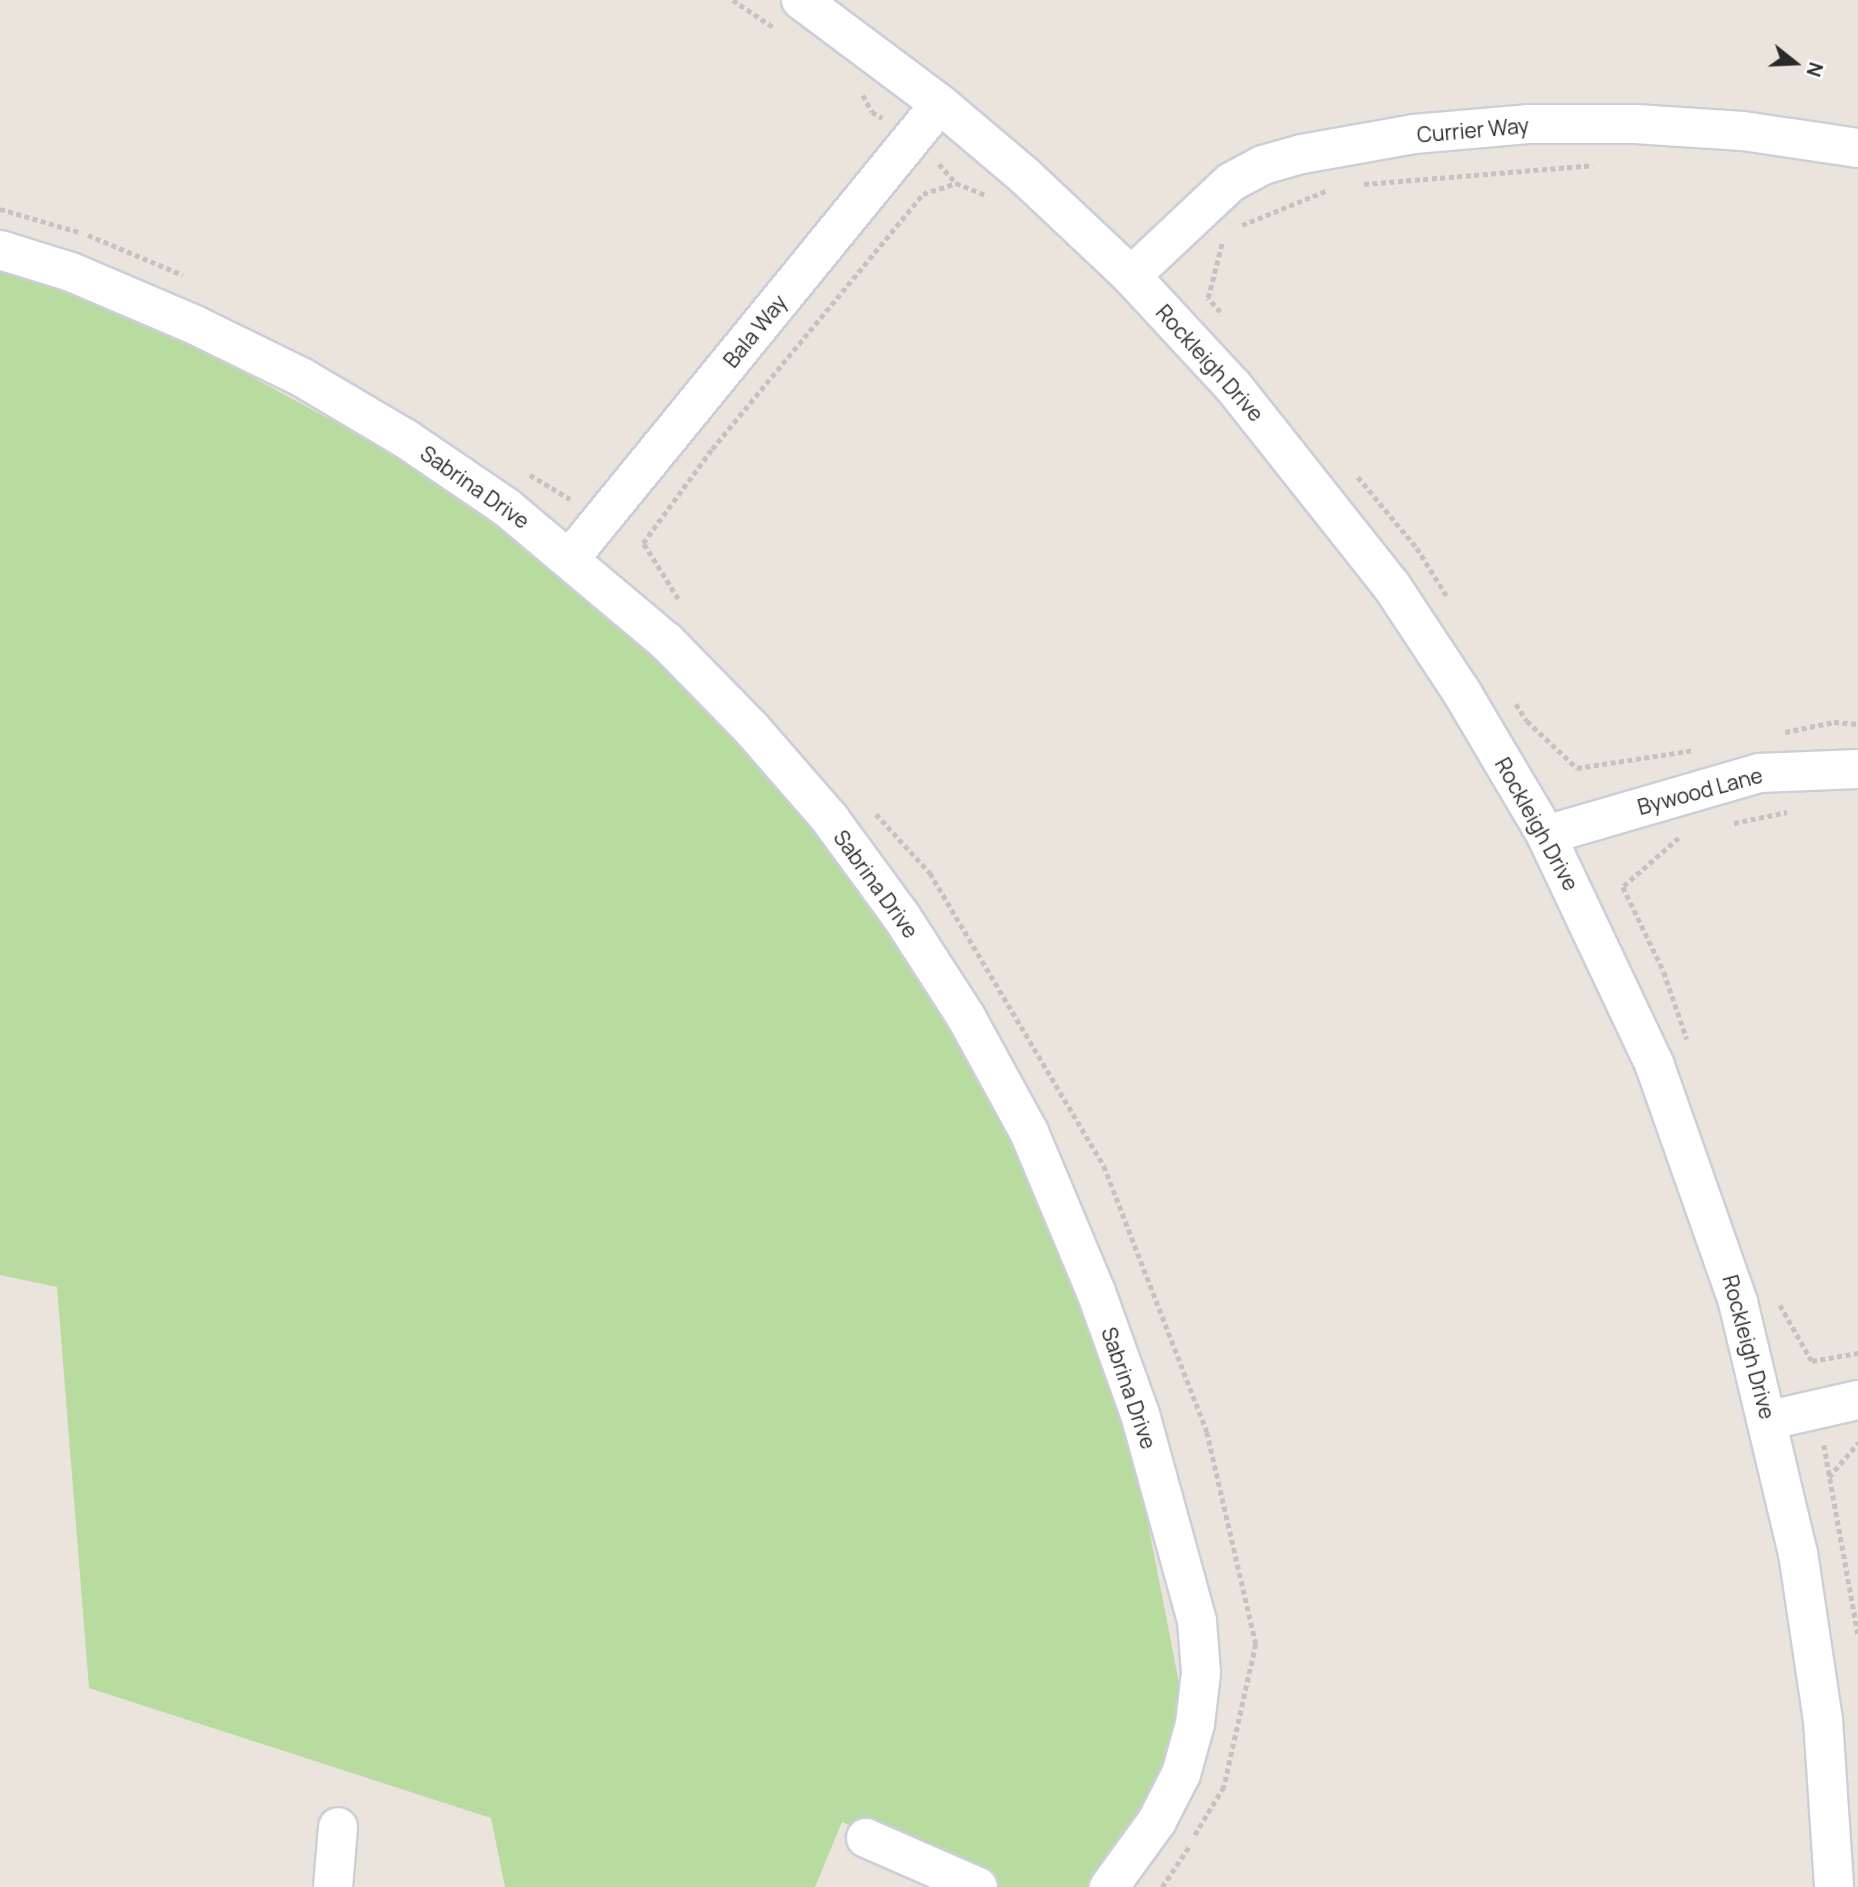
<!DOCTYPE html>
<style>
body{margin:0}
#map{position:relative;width:1858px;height:1887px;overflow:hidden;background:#eae4dd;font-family:Manrope,sans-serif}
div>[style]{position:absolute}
.green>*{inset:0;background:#b8dba0}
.path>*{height:4.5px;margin-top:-2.25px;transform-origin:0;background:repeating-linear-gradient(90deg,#c3c3c3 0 5px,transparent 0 8.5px)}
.roads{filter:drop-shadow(2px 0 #cccfda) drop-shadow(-2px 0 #cccfda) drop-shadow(0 2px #cccfda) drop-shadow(0 -2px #cccfda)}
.minor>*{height:38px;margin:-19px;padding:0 19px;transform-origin:19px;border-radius:19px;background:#fff}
span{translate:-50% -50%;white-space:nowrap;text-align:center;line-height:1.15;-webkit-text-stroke:5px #fff;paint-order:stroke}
.street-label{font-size:21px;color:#2a2a2a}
.north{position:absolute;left:1760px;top:28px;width:70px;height:70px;-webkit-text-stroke:5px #fff;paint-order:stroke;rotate:108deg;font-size:19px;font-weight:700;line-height:28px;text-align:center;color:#2a2a2a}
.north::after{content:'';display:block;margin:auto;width:24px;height:32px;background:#2a2a2a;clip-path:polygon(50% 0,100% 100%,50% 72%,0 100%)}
</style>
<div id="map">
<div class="green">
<i style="clip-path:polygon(0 257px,29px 257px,532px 528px,871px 873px,1101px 1281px,1191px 1745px,1096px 1887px,995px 1887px,842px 1822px,815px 1887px,505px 1887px,491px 1818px,89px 1688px,57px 1287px,0 1275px)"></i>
</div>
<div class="path">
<i style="left:733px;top:0;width:48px;rotate:34deg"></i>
<i style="left:863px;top:95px;width:19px;rotate:62deg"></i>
<i style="left:872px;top:112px;width:12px;rotate:31deg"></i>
<i style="left:939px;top:164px;width:25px;rotate:48deg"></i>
<i style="left:956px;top:183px;width:32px;rotate:22deg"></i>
<i style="left:1364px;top:184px;width:230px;rotate:-4.7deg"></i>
<i style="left:0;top:209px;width:82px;rotate:16.2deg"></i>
<i style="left:1242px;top:225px;width:93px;rotate:-22.1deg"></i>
<i style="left:88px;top:235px;width:103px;rotate:22.8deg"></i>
<i style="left:1220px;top:312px;width:18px;rotate:-131deg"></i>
<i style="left:1208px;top:298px;width:57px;rotate:-75.7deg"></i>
<i style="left:530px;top:475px;width:47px;rotate:31deg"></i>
<i style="left:1358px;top:477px;width:92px;rotate:50.3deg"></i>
<i style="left:1417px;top:548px;width:57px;rotate:58deg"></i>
<i style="left:678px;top:599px;width:66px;rotate:-122deg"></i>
<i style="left:643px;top:543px;width:117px;rotate:-53.7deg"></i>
<i style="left:712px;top:449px;width:331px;rotate:-50.4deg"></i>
<i style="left:923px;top:194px;width:35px;rotate:-18deg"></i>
<i style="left:1516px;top:704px;width:20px;rotate:57deg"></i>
<i style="left:1527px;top:721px;width:69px;rotate:43.2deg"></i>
<i style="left:1577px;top:768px;width:118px;rotate:-8.7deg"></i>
<i style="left:1785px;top:732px;width:50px;rotate:-11.5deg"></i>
<i style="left:1834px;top:722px;width:24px;rotate:5deg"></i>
<i style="left:876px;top:814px;width:80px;rotate:47.5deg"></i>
<i style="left:930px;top:873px;width:341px;rotate:59.3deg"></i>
<i style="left:1104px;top:1166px;width:285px;rotate:68.8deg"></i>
<i style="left:1207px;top:1432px;width:218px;rotate:77deg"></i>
<i style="left:1256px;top:1644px;width:147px;rotate:102.6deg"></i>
<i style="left:1224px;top:1787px;width:58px;rotate:121deg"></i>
<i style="left:1734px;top:823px;width:54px;rotate:-11.7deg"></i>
<i style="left:1679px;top:838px;width:74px;rotate:138.8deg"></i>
<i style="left:1623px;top:887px;width:94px;rotate:64.2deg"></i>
<i style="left:1664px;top:972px;width:71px;rotate:71.1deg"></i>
<i style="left:1780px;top:1305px;width:64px;rotate:60.3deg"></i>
<i style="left:1812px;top:1361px;width:47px;rotate:-9.9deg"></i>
<i style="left:1824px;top:1445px;width:192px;rotate:79.8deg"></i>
<i style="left:1829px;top:1477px;width:45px;rotate:-49.5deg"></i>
<i style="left:1162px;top:1887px;width:50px;rotate:-56.3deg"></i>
</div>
<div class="roads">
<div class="minor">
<i style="left:801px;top:0;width:174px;rotate:36.8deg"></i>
<i style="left:940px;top:104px;width:111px;rotate:40.3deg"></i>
<i style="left:1025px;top:176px;width:146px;rotate:43.3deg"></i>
<i style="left:1131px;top:276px;width:150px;rotate:47.2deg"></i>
<i style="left:1233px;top:386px;width:254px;rotate:51.6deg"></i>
<i style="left:1391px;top:585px;width:127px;rotate:56.6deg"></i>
<i style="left:1461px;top:691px;width:167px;rotate:59.4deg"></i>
<i style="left:1546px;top:835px;width:255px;rotate:64.7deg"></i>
<i style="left:1655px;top:1066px;width:250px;rotate:70.6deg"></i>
<i style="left:1738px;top:1302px;width:258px;rotate:76.6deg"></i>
<i style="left:1798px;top:1553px;width:169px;rotate:81.5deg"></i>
<i style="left:1823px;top:1720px;width:167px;rotate:86.2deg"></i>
<i style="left:0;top:250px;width:74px;rotate:17.2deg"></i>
<i style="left:71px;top:272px;width:135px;rotate:23.1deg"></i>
<i style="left:195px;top:325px;width:120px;rotate:26.1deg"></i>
<i style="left:303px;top:378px;width:120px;rotate:30.6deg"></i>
<i style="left:406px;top:439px;width:121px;rotate:34.2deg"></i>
<i style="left:506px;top:507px;width:210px;rotate:40deg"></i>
<i style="left:667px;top:642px;width:120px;rotate:45.7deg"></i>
<i style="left:751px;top:728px;width:121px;rotate:49deg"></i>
<i style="left:830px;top:819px;width:120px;rotate:53.8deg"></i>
<i style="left:901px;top:916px;width:120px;rotate:57.2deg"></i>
<i style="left:966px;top:1017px;width:131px;rotate:61.3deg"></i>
<i style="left:1029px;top:1132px;width:173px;rotate:67.3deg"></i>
<i style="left:1096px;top:1292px;width:130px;rotate:70.2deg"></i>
<i style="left:1140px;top:1414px;width:215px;rotate:74.6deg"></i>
<i style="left:1197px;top:1621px;width:52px;rotate:85.6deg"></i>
<i style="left:1201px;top:1673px;width:51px;rotate:96.7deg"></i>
<i style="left:1195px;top:1724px;width:52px;rotate:105.6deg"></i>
<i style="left:1181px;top:1774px;width:53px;rotate:117.1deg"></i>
<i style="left:1157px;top:1821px;width:82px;rotate:126deg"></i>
<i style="left:1131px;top:276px;width:137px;rotate:-43.2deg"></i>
<i style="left:1231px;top:182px;width:36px;rotate:-28deg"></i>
<i style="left:1263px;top:165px;width:41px;rotate:-15.8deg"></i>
<i style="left:1302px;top:154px;width:114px;rotate:-10.1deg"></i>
<i style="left:1414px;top:134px;width:114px;rotate:-5deg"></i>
<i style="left:1528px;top:124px;width:107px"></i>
<i style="left:1635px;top:124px;width:108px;rotate:3.7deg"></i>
<i style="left:1743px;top:131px;width:116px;rotate:8.4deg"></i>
<i style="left:571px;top:557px;width:584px;rotate:-50.83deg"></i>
<i style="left:1546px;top:835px;width:222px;rotate:-16.2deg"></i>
<i style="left:1759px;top:773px;width:99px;rotate:-2.3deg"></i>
<i style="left:1770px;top:1420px;width:90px;rotate:-12.8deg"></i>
<i style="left:866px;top:1838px;width:122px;rotate:23.6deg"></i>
<i style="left:333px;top:1887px;width:60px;rotate:-85.2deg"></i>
</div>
</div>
<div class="street-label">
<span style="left:1473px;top:130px;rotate:-5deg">Currier Way</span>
<span style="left:755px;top:331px;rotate:-51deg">Bala Way</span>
<span style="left:1210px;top:363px;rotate:48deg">Rockleigh Drive</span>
<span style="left:475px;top:487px;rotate:35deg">Sabrina Drive</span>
<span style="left:1700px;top:791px;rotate:-15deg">Bywood Lane</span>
<span style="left:1537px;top:824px;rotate:61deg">Rockleigh Drive</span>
<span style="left:876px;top:884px;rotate:54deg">Sabrina Drive</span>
<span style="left:1749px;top:1347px;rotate:75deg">Rockleigh Drive</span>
<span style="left:1129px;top:1388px;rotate:71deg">Sabrina Drive</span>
</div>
<div class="north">N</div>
</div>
